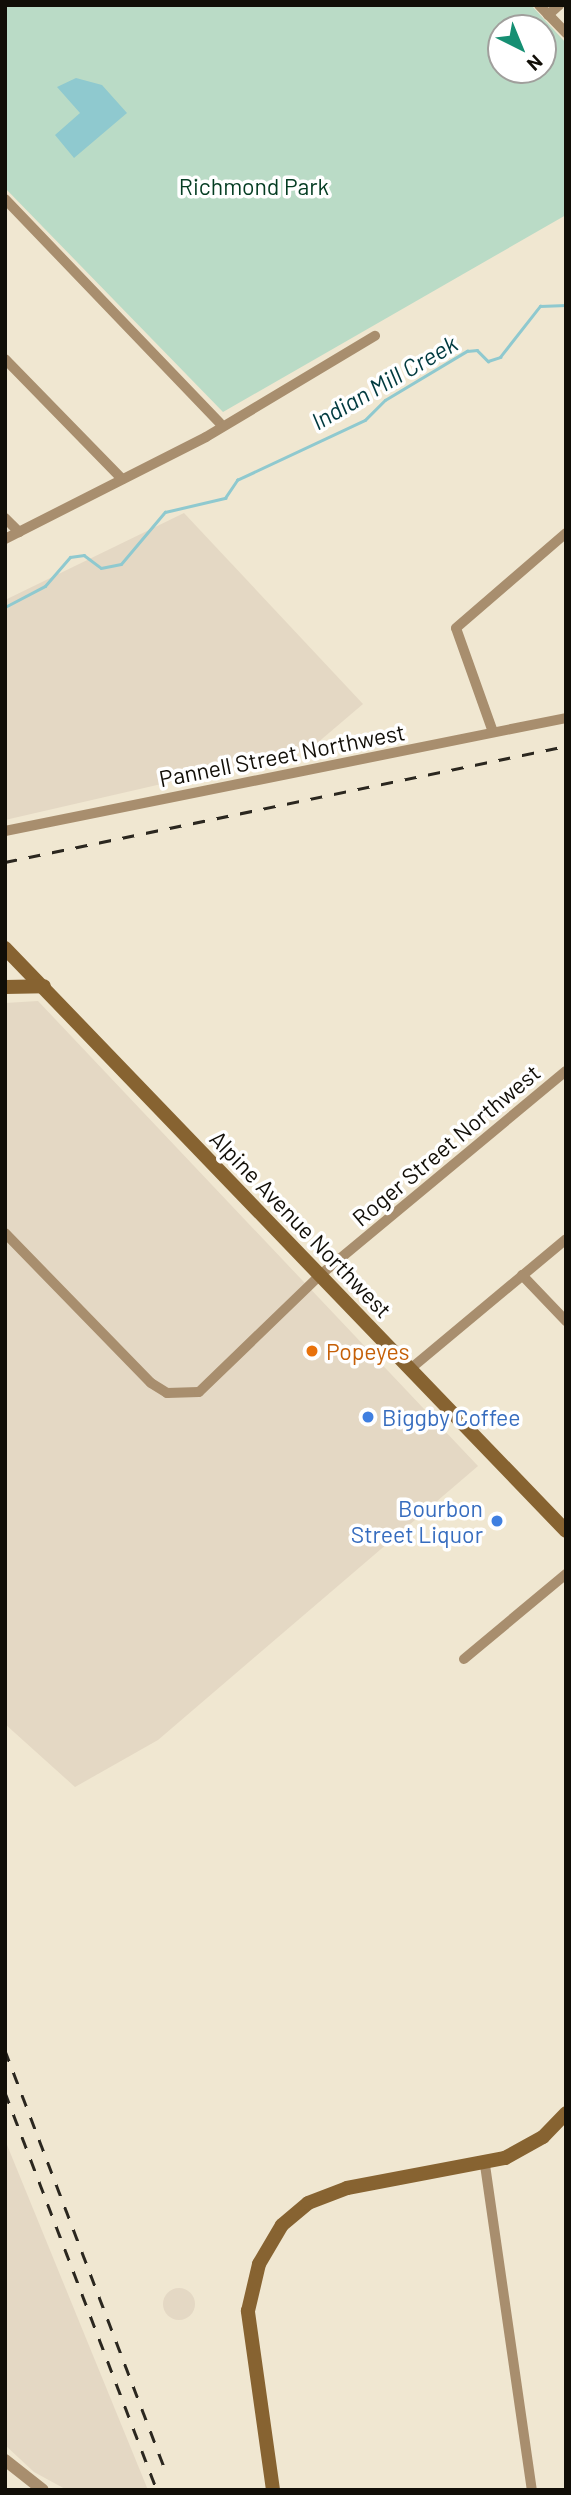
<!DOCTYPE html>
<style>
body{margin:0}
#map{position:relative;width:571px;height:2495px;overflow:hidden;background:#f0e7d1;font-family:Barlow,sans-serif}
div>[style]{position:absolute}
.industrial>*{inset:0;background:#e4d8c4}
.round{border-radius:50%}
.green>*{inset:0;background:#badbc6}
.water>*{inset:0;background:#8fc9cf}
.stream>*{height:2.5px;margin:-1.25px;padding:0 1.25px;transform-origin:1.25px;border-radius:1.25px;background:#8fc9cf}
.minor>*{height:10px;margin:-5px;padding:0 5px;transform-origin:5px;border-radius:5px;background:#a88e6e}
.tertiary>*{height:12px;margin:-6px;padding:0 6px;transform-origin:6px;border-radius:6px;background:#a88e6e}
.secondary>*{height:14px;margin:-7px;padding:0 7px;transform-origin:7px;border-radius:7px;background:#876331}
.rail>*{height:2.5px;margin-top:-1.25px;transform-origin:0;background:repeating-linear-gradient(90deg,#2b271f 0 12px,transparent 0 24px)}
.dots>*{width:19px;height:19px;translate:-50% -50%;box-sizing:border-box;border:4px solid #fff;border-radius:50%}
span{translate:-50% -50%;white-space:nowrap;text-align:center;line-height:1.15;-webkit-text-stroke:7px #fff;paint-order:stroke}
.park-label{font-size:23px;color:#043c22}
.street-label{font-size:23px;color:#110e07}
.food-label{font-size:23px;color:#c56008}
.left{translate:0 -50%;text-align:left}
.shop-label{font-size:23px;color:#366cbe}
.right{translate:-100% -50%;text-align:right}
.water-label{font-size:24px;color:#003a3f;font-style:italic}
.frame{position:absolute;inset:0;border:7px solid #110e07;pointer-events:none}
.north{position:absolute;left:487px;top:14px;width:70px;height:70px;box-sizing:border-box;background:#fff;border:2px solid #a09f9c;border-radius:50%;rotate:137deg;font-size:19px;font-weight:700;line-height:28px;text-align:center;color:#110e07}
.north::after{content:'';display:block;margin:auto;width:24px;height:32px;background:#168f73;clip-path:polygon(50% 0,100% 100%,50% 72%,0 100%)}
</style>
<div id="map">
<div class="industrial">
<i style="clip-path:polygon(184px 513px,363px 704px,309px 750px,5px 820px,5px 600px)"></i>
<i style="clip-path:polygon(38px 1001px,478px 1466px,158px 1740px,75px 1787px,5px 1724px,5px 1003px)"></i>
<i style="clip-path:polygon(5px 2140px,148px 2490px,67px 2490px,34px 2472px,5px 2445px)"></i>
<i class="round" style="left:163px;top:2288px;width:32px;height:32px"></i>
</div>
<div class="green">
<i style="clip-path:polygon(evenodd,5px 5px,531px 5px,566px 43px,566px 215px,223px 412px,5px 188px,5px 5px,501px 28px,543px 28px,543px 70px,501px 70px,501px 28px)"></i>
</div>
<div class="water">
<i style="clip-path:polygon(76px 78px,102px 85px,127px 113px,74px 158px,55px 135px,80px 113px,57px 87px)"></i>
</div>
<div class="stream">
<i style="left:5px;top:607px;width:45px;rotate:-27.7deg"></i>
<i style="left:45px;top:586px;width:38px;rotate:-49deg"></i>
<i style="left:70px;top:557px;width:14px;rotate:-8deg"></i>
<i style="left:84px;top:555px;width:21px;rotate:37deg"></i>
<i style="left:101px;top:568px;width:20px;rotate:-11deg"></i>
<i style="left:121px;top:564px;width:68px;rotate:-49.8deg"></i>
<i style="left:165px;top:512px;width:62px;rotate:-13.1deg"></i>
<i style="left:225px;top:498px;width:22px;rotate:-56deg"></i>
<i style="left:237px;top:480px;width:141px;rotate:-25.1deg"></i>
<i style="left:365px;top:420px;width:28px;rotate:-45deg"></i>
<i style="left:385px;top:400px;width:96px;rotate:-30.9deg"></i>
<i style="left:467px;top:351px;width:10px;rotate:-6deg"></i>
<i style="left:477px;top:350px;width:16px;rotate:45deg"></i>
<i style="left:488px;top:361px;width:13px;rotate:-18deg"></i>
<i style="left:500px;top:357px;width:65px;rotate:-51.9deg"></i>
<i style="left:540px;top:306px;width:26px;rotate:-2deg"></i>
</div>
<div class="minor">
<i style="left:539px;top:5px;width:39px;rotate:46deg"></i>
<i style="left:548px;top:15px;width:15px;rotate:-42deg"></i>
<i style="left:5px;top:199px;width:310px;rotate:46.2deg"></i>
<i style="left:5px;top:359px;width:168px;rotate:45.7deg"></i>
<i style="left:5px;top:518px;width:20px;rotate:45deg"></i>
<i style="left:5px;top:539px;width:225px;rotate:-26.9deg"></i>
<i style="left:206px;top:437px;width:197px;rotate:-30.9deg"></i>
<i style="left:493px;top:732px;width:110px;rotate:-109.6deg"></i>
<i style="left:456px;top:628px;width:145px;rotate:-40.8deg"></i>
<i style="left:5px;top:831px;width:572px;rotate:-11.39deg"></i>
<i style="left:5px;top:1233px;width:209px;rotate:45.8deg"></i>
<i style="left:151px;top:1383px;width:19px;rotate:32deg"></i>
<i style="left:167px;top:1393px;width:32px;rotate:-2deg"></i>
<i style="left:199px;top:1392px;width:167px;rotate:-44deg"></i>
<i style="left:319px;top:1276px;width:321px;rotate:-39.7deg"></i>
<i style="left:522px;top:1275px;width:64px;rotate:46.3deg"></i>
<i style="left:409px;top:1370px;width:204px;rotate:-39.8deg"></i>
<i style="left:464px;top:1659px;width:133px;rotate:-39.8deg"></i>
<i style="left:485px;top:2165px;width:328px;rotate:81.8deg"></i>
</div>
<div class="tertiary">
<i style="left:5px;top:2460px;width:48px;rotate:38.3deg"></i>
</div>
<div class="secondary">
<i style="left:5px;top:948px;width:809px;rotate:46.1deg"></i>
<i style="left:5px;top:987px;width:39px;rotate:-1deg"></i>
<i style="left:273px;top:2490px;width:181px;rotate:-98deg"></i>
<i style="left:248px;top:2311px;width:48px;rotate:-76.8deg"></i>
<i style="left:259px;top:2264px;width:45px;rotate:-59.5deg"></i>
<i style="left:282px;top:2225px;width:34px;rotate:-40deg"></i>
<i style="left:308px;top:2203px;width:42px;rotate:-21deg"></i>
<i style="left:347px;top:2188px;width:161px;rotate:-10.8deg"></i>
<i style="left:505px;top:2158px;width:43px;rotate:-28.9deg"></i>
<i style="left:543px;top:2137px;width:33px;rotate:-46deg"></i>
</div>
<div class="rail">
<i style="left:5px;top:862px;width:573px;rotate:-11.68deg"></i>
<i style="left:5px;top:2050px;width:446px;rotate:69.1deg"></i>
<i style="left:5px;top:2092px;width:426px;rotate:69.1deg"></i>
</div>
<div class="dots">
<i style="left:312px;top:1351px;background:#e8710a"></i>
<i style="left:368px;top:1417px;background:#3f7fe0"></i>
<i style="left:497px;top:1521px;background:#3f7fe0"></i>
</div>
<div class="park-label">
<span style="left:254px;top:186px">Richmond Park</span>
</div>
<div class="street-label">
<span style="left:282px;top:755px;rotate:-11deg">Pannell Street Northwest</span>
<span style="left:446px;top:1145px;rotate:-40deg">Roger Street Northwest</span>
<span style="left:301px;top:1224px;rotate:46deg">Alpine Avenue Northwest</span>
</div>
<div class="food-label">
<span class="left" style="left:326px;top:1351px">Popeyes</span>
</div>
<div class="shop-label">
<span class="left" style="left:382px;top:1417px">Biggby Coffee</span>
<span class="right" style="left:483px;top:1521px">Bourbon<br>Street Liquor</span>
</div>
<div class="water-label">
<span style="left:384px;top:382px;rotate:-30deg">Indian Mill Creek</span>
</div>
<div class="frame"></div>
<div class="north">N</div>
</div>
